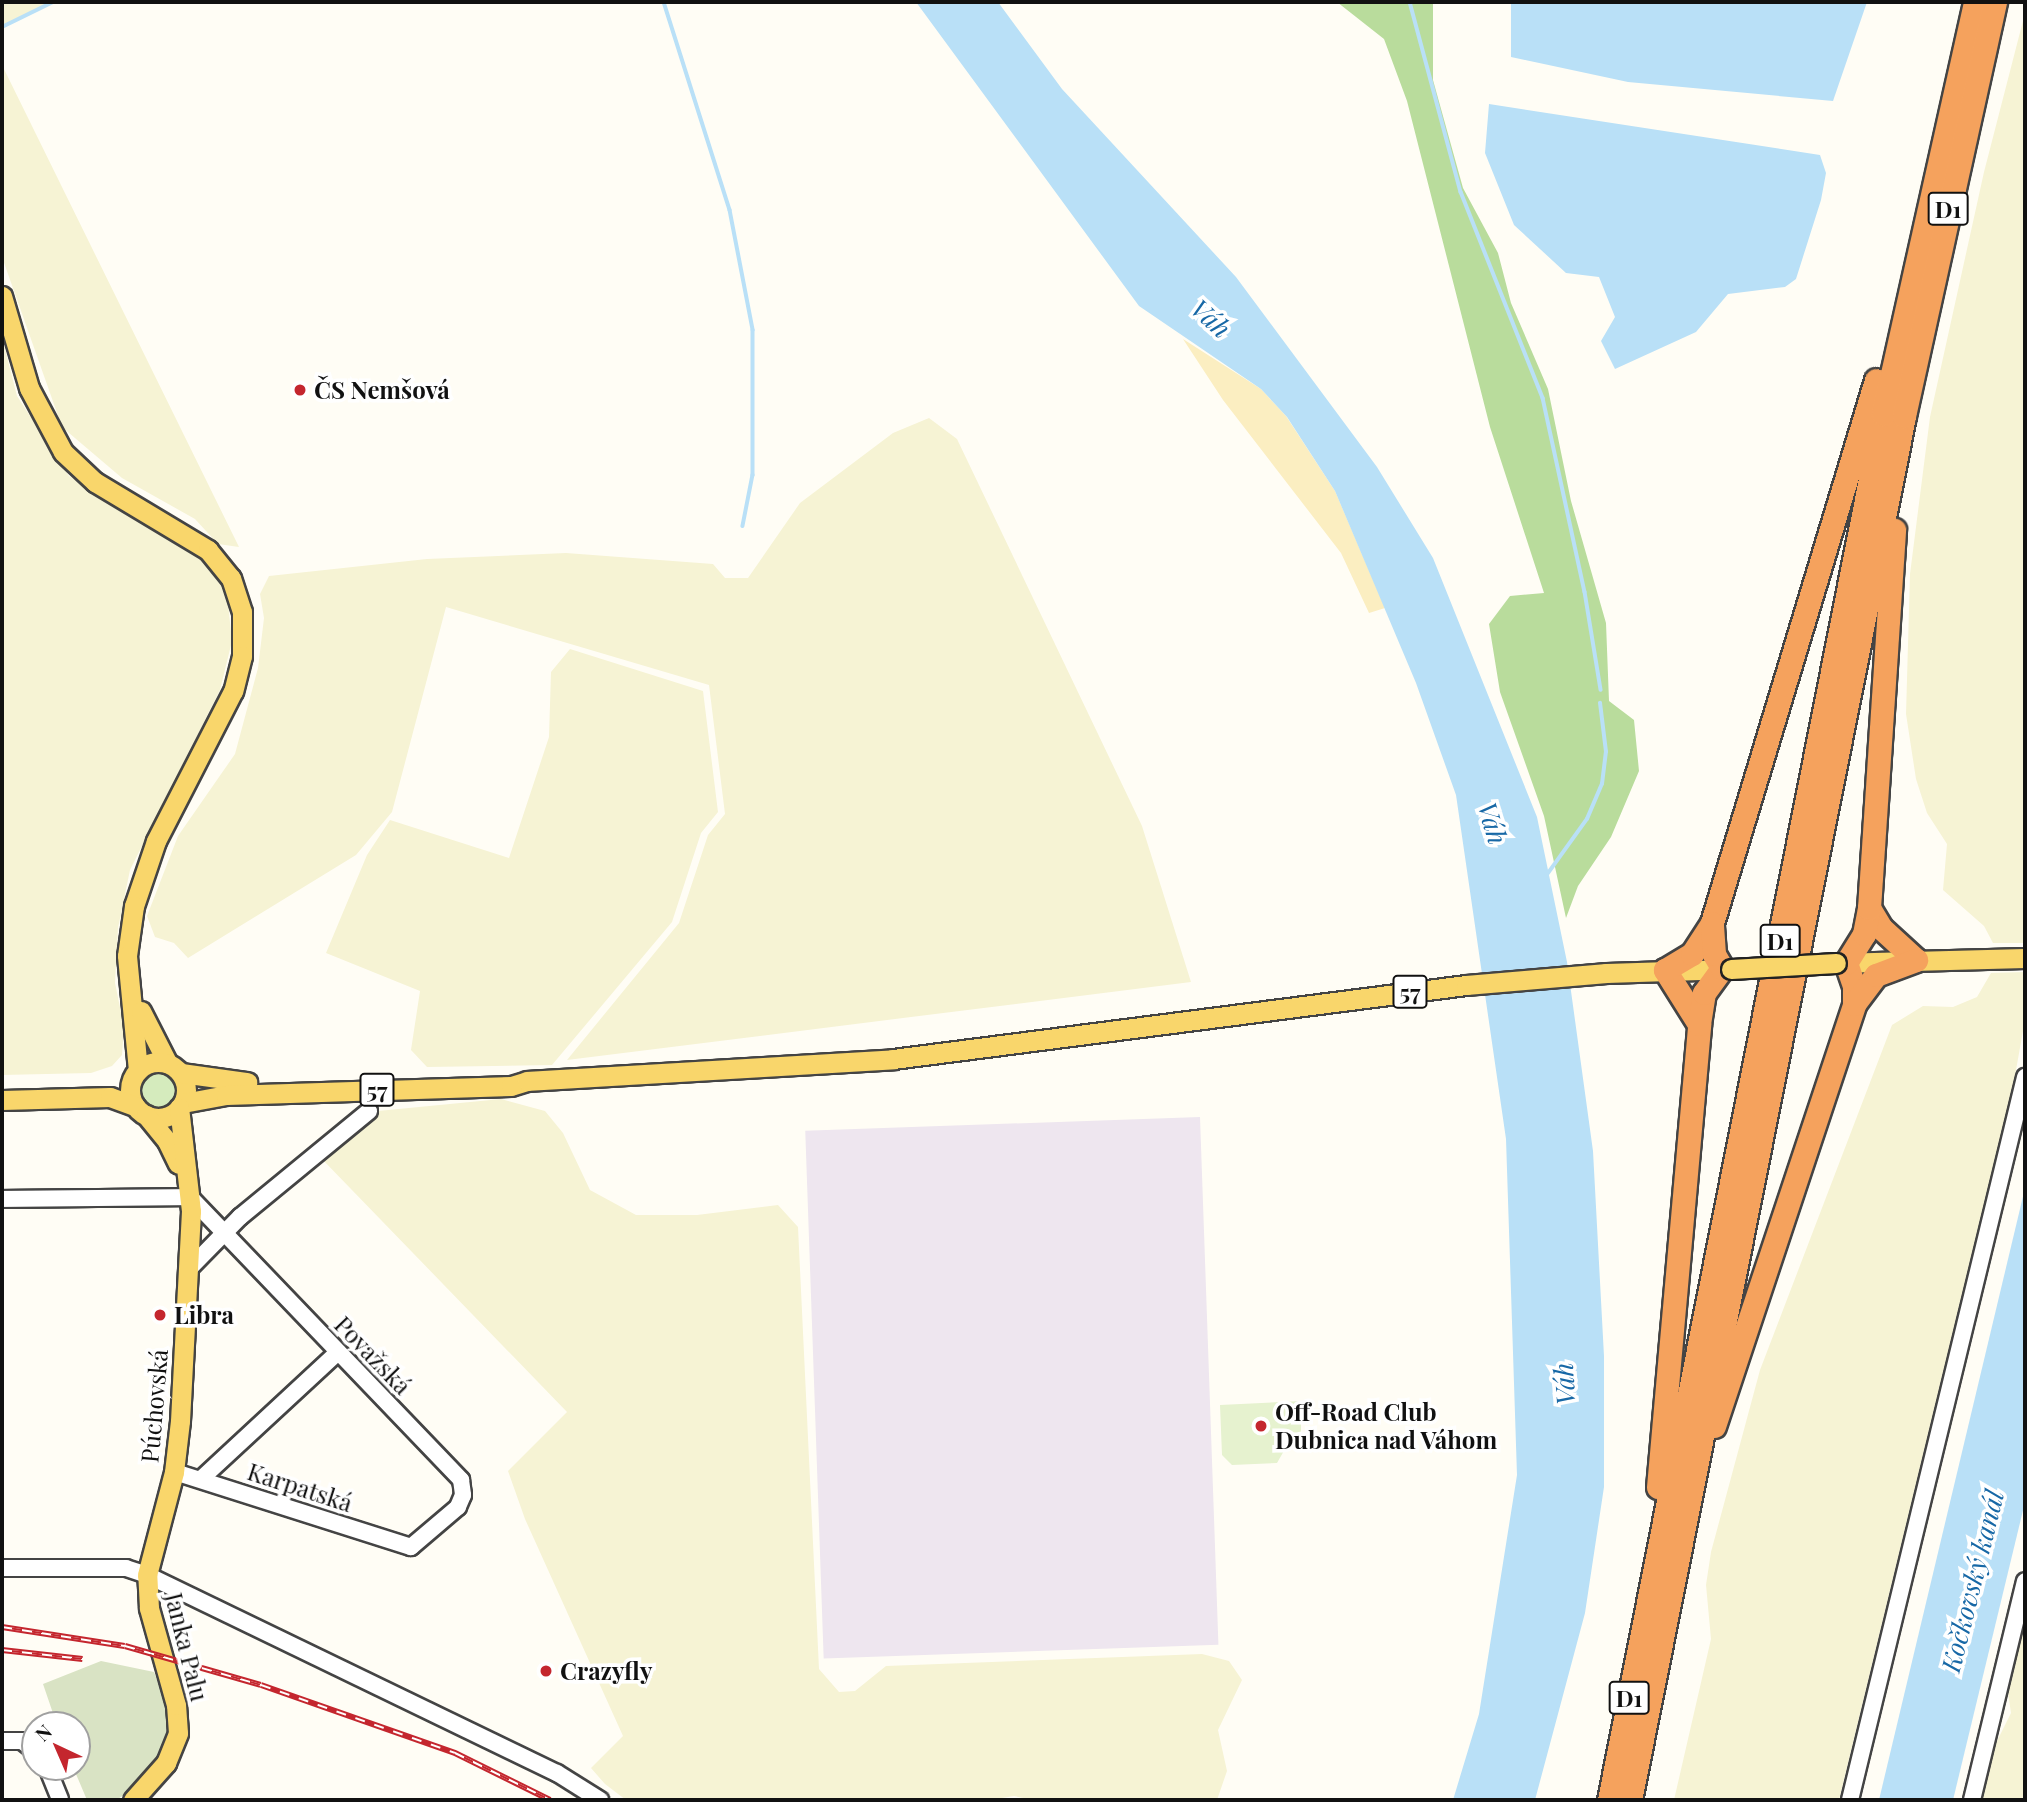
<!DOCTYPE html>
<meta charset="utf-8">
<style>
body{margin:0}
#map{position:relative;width:2027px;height:1802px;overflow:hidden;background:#fffdf5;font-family:"Playfair Display",serif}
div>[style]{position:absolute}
.industrial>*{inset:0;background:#eee6ef;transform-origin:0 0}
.farmland>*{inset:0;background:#f6f3d4}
.green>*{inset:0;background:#d5ebbd}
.round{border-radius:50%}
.forest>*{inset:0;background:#b9dc9c}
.sand>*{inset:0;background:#fbeec1}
.cemetery>*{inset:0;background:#d9e3c4}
.pitch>*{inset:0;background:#e6f2cf}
.water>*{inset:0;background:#b9e0f7}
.stream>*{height:3.5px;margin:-1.75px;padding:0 1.75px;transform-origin:1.75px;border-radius:1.75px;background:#b9e0f7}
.roads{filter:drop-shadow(2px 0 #444) drop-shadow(-2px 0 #444) drop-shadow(0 2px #444) drop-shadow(0 -2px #444)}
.minor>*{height:16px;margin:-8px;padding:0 8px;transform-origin:8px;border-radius:8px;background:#fff}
.major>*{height:19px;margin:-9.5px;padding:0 9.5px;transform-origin:9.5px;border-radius:9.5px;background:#f9d66b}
.major>.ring{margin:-9.5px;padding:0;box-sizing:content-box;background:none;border:19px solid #f9d66b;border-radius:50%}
.highway>*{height:23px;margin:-11.5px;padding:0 11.5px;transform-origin:11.5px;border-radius:11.5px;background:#f5a25d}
.rail>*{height:6px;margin-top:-3px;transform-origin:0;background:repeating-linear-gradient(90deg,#fff 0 10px,#c4262e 0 20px);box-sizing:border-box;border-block:2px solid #c4262e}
.bridges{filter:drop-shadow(2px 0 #222) drop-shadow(-2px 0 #222) drop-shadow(0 2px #222) drop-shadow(0 -2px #222)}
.major-bridge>*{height:19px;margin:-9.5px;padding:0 9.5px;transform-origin:9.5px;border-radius:9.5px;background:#f9d66b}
.dots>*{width:19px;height:19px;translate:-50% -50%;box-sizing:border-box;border:4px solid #fff;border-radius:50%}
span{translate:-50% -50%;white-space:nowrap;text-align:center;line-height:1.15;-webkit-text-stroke:7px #fff;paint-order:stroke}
.shield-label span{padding:2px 5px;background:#fff;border:2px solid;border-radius:5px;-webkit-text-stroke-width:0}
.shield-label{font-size:23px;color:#111;font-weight:700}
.poi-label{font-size:24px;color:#111;font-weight:700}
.left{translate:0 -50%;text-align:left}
.street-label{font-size:24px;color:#111}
.water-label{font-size:26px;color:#1768a6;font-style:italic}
.frame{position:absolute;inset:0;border:4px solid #111;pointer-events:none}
.north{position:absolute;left:21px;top:1711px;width:70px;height:70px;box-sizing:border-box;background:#fff;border:2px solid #a0a0a0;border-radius:50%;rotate:316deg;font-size:19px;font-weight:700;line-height:28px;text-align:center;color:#111}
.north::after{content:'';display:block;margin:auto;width:24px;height:32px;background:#c4262e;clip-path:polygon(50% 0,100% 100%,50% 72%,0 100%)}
</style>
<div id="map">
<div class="industrial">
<i style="left:1200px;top:1117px;width:528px;height:395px;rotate:88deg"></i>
</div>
<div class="farmland">
<i style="clip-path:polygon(2px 2px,50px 2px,2px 27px)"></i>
<i style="clip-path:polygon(2025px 13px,2025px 943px,1993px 943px,1984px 926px,1943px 890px,1947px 844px,1927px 813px,1916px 779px,1906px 714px,1910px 574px,1930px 417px,1984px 172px)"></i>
<i style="clip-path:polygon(2px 65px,239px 547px,218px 544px,195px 519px,122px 478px,62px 427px,2px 257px)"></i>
<i style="clip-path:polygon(2px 337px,17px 396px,69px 476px,125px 511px,174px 533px,205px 561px,227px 594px,232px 641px,220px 690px,130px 870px,118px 928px,115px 983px,124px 1027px,122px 1055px,112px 1066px,91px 1073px,2px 1075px)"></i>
<i style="clip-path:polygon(929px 418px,957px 439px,1142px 826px,1191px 982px,567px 1060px,679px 923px,708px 835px,725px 814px,709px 685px,446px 607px,392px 812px,356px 855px,188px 958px,174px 943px,155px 937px,147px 916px,178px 836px,235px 754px,258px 668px,264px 618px,260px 594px,269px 576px,427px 559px,566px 553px,713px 564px,725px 578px,748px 578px,800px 503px,893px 433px)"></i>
<i style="clip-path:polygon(570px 649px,703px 691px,718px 812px,701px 833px,672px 922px,552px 1065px,427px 1067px,411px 1050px,420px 991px,326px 953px,367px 855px,390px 820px,509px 858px,549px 737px,551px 672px)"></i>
<i style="clip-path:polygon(2025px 972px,2025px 1020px,2014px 1081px,1839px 1800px,1674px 1800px,1711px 1639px,1706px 1585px,1711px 1552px,1760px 1370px,1892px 1025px,1923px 1006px,1953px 1007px,1977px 997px,1991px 973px)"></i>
<i style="clip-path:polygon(501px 1099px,545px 1111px,563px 1133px,590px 1190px,636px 1215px,697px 1215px,778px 1205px,798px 1227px,819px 1669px,839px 1692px,855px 1691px,886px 1666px,1202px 1654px,1229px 1661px,1242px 1680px,1218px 1730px,1227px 1771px,1217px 1800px,1033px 1800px,1014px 1796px,990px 1800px,626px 1800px,605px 1784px,591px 1768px,623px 1736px,525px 1519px,508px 1471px,567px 1412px,320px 1157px,378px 1111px)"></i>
<i style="clip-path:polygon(2025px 1618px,2025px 1800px,1980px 1800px,1995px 1745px,2011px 1713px,2007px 1686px)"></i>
</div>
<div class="green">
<i class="round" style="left:141px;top:1073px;width:34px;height:34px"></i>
</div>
<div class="forest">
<i style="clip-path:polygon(1337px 2px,1433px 2px,1433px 80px,1463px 188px,1498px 253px,1511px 303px,1548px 389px,1571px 501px,1606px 623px,1609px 701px,1634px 720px,1639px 771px,1611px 837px,1578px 886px,1566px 918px,1544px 816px,1500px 692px,1489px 624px,1510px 596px,1544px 593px,1490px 427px,1407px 101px,1384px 39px)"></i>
</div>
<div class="sand">
<i style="clip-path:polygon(1183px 339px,1261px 389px,1286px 416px,1335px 491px,1385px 608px,1369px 613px,1341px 553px,1223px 400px)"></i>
</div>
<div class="cemetery">
<i style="clip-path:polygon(101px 1661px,154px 1672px,169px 1710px,171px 1727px,160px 1756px,134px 1789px,116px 1800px,87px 1800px,73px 1767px,77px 1767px,77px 1725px,57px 1725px,43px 1684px)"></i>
</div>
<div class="pitch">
<i style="clip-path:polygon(1301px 1401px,1301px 1447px,1285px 1449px,1277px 1463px,1232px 1465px,1222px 1455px,1220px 1405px)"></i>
</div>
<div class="water">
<i style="clip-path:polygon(916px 2px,998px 2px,1062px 89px,1236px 277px,1377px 467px,1433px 558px,1537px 817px,1567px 962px,1593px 1151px,1604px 1356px,1604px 1487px,1585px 1613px,1535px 1800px,1453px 1800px,1479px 1714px,1517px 1475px,1506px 1139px,1456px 795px,1416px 683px,1335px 491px,1287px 417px,1261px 389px,1139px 306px)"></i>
<i style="clip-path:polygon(1511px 2px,1867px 2px,1833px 101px,1628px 82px,1511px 57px)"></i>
<i style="clip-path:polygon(1489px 104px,1820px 155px,1826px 173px,1821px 200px,1796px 279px,1785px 287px,1728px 294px,1696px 332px,1615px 369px,1601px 341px,1615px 317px,1599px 277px,1566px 273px,1514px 225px,1485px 153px)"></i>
<i style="clip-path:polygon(2025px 1188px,2025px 1502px,1953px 1800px,1879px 1800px)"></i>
</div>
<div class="stream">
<i style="left:664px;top:2px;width:218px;rotate:72.4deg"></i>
<i style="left:730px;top:210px;width:122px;rotate:79.1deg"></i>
<i style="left:753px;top:330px;width:145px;rotate:90deg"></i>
<i style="left:753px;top:475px;width:52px;rotate:101.1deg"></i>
<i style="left:1410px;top:2px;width:197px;rotate:75deg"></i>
<i style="left:1461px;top:192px;width:222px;rotate:68.3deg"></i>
<i style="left:1543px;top:398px;width:198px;rotate:77.8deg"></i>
<i style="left:1585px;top:592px;width:99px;rotate:80.7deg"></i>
<i style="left:2px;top:27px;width:57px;rotate:-26.1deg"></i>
<i style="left:1546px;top:876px;width:70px;rotate:-54.3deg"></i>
<i style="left:1587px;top:819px;width:38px;rotate:-67deg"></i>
<i style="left:1602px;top:784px;width:32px;rotate:-83deg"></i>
<i style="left:1606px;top:752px;width:49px;rotate:-97deg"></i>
</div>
<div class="roads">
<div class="minor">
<i style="left:2px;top:1199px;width:188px;rotate:-0.6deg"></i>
<i style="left:190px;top:1197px;width:392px;rotate:46.2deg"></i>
<i style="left:461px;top:1480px;width:15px;rotate:82deg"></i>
<i style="left:463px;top:1495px;width:13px;rotate:113deg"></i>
<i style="left:458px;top:1507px;width:62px;rotate:139.6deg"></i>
<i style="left:411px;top:1547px;width:249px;rotate:-162.4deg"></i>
<i style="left:189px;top:1269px;width:73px;rotate:-45.6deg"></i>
<i style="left:240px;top:1217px;width:167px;rotate:-39.4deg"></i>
<i style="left:201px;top:1479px;width:187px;rotate:-42.8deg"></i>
<i style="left:2px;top:1568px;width:124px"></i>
<i style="left:126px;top:1568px;width:22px;rotate:18deg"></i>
<i style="left:147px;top:1575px;width:455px;rotate:25.8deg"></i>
<i style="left:557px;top:1773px;width:51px;rotate:32.1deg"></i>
<i style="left:2px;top:1741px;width:20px"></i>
<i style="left:22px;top:1741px;width:16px;rotate:38deg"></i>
<i style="left:47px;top:1767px;width:35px;rotate:68deg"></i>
<i style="left:1850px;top:1800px;width:744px;rotate:-76.39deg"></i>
<i style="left:1972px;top:1800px;width:225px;rotate:-76.4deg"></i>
</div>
<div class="major">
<i style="left:2px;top:296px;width:96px;rotate:73.6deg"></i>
<i style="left:29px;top:388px;width:72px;rotate:62deg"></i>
<i style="left:63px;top:452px;width:44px;rotate:43.2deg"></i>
<i style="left:95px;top:482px;width:132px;rotate:31deg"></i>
<i style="left:208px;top:550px;width:36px;rotate:51deg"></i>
<i style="left:231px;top:578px;width:36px;rotate:72deg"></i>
<i style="left:242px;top:612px;width:44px;rotate:90deg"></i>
<i style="left:242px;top:656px;width:36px;rotate:104deg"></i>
<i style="left:233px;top:691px;width:169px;rotate:117.2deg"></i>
<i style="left:156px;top:841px;width:69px;rotate:108.7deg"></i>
<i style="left:134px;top:906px;width:50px;rotate:98deg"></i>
<i style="left:127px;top:956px;width:115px;rotate:84.5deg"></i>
<i style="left:1836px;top:963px;width:189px;rotate:-1.5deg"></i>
<i style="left:141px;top:1011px;width:59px;rotate:63deg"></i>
<i class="ring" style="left:130px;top:1062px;width:37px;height:37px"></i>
<i style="left:181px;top:1073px;width:67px;rotate:7.8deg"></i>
<i style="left:2px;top:1100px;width:108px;rotate:-1.6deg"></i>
<i style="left:110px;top:1097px;width:27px;rotate:20deg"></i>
<i style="left:183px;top:1103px;width:44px;rotate:-10.5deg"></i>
<i style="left:226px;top:1095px;width:285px;rotate:-1.8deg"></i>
<i style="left:511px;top:1086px;width:17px;rotate:-17deg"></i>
<i style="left:527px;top:1081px;width:367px;rotate:-3.4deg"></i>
<i style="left:893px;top:1059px;width:578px;rotate:-7.36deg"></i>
<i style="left:1466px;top:985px;width:141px;rotate:-4.9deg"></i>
<i style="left:1606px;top:973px;width:125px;rotate:-1.8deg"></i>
<i style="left:146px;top:1115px;width:33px;rotate:51deg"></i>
<i style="left:167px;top:1141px;width:25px;rotate:64deg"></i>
<i style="left:133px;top:1800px;width:50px;rotate:-48.3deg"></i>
<i style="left:166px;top:1763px;width:32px;rotate:-68deg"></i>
<i style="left:178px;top:1733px;width:28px;rotate:-94deg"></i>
<i style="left:176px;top:1705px;width:101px;rotate:-105.6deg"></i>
<i style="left:149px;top:1608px;width:33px;rotate:-93deg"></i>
<i style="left:147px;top:1575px;width:106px;rotate:-75.3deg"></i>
<i style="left:174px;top:1472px;width:51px;rotate:-83.3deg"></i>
<i style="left:180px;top:1421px;width:210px;rotate:-87deg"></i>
<i style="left:191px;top:1211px;width:104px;rotate:-96.6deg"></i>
</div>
<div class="highway">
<i style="left:1869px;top:908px;width:23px;rotate:59deg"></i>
<i style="left:1881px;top:928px;width:47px;rotate:42.4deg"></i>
<i style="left:1854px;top:1004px;width:18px;rotate:-90deg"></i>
<i style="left:1854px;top:986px;width:24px;rotate:-109deg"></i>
<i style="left:1846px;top:963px;width:34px;rotate:-58deg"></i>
<i style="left:1864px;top:934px;width:26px;rotate:-79deg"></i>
<i style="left:1869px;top:908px;width:379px;rotate:-86.2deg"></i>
<i style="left:1699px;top:1024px;width:64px;rotate:-122.2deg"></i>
<i style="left:1665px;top:970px;width:31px;rotate:-31deg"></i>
<i style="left:1692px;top:954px;width:37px;rotate:-57deg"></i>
<i style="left:1712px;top:923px;width:567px;rotate:-73.19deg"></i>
<i style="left:1714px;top:1426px;width:445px;rotate:-71.6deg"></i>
<i style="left:1854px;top:1004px;width:36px;rotate:-53deg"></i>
<i style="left:1876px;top:975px;width:43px;rotate:-20.6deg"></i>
<i style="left:1658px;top:1487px;width:465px;rotate:-84.9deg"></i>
<i style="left:1699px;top:1024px;width:31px;rotate:-81deg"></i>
<i style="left:1704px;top:993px;width:31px;rotate:-54deg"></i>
<i style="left:1722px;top:968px;width:16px;rotate:-120deg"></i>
<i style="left:1714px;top:954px;width:31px;rotate:-94deg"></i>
<i style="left:1609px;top:1800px;width:1413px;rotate:-78.82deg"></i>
<i style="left:1883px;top:414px;width:422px;rotate:-77.4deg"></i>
<i style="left:1630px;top:1800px;width:1411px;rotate:-78.8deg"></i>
<i style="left:1904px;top:416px;width:424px;rotate:-77.6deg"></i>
</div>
</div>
<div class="rail">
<i style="left:2px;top:1627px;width:124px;rotate:8.8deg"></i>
<i style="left:125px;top:1646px;width:141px;rotate:16deg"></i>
<i style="left:261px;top:1685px;width:206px;rotate:19.3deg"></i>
<i style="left:455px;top:1753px;width:106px;rotate:26.3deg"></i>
<i style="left:2px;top:1650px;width:81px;rotate:6.4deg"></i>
</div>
<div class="bridges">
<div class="major-bridge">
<i style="left:1731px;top:969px;width:105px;rotate:-3.3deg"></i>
</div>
</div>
<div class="dots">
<i style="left:300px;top:390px;background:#c4262e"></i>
<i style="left:160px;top:1315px;background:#c4262e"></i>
<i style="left:1261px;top:1426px;background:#c4262e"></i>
<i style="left:546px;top:1671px;background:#c4262e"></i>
</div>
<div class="shield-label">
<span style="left:1948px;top:209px">D1</span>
<span style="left:1780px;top:941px">D1</span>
<span style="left:1410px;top:992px">57</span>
<span style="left:377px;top:1090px">57</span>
<span style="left:1629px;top:1698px">D1</span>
</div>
<div class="poi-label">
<span class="left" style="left:314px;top:390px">ČS Nemšová</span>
<span class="left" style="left:174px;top:1315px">Libra</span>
<span class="left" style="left:1275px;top:1426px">Off-Road Club<br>Dubnica nad Váhom</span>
<span class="left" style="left:560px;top:1671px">Crazyfly</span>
</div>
<div class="street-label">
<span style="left:373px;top:1355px;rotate:46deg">Považská</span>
<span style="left:154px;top:1406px;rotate:-85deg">Púchovská</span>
<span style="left:300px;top:1487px;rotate:18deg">Karpatská</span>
<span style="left:187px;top:1647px;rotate:76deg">Janka Palu</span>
</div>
<div class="water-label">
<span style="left:1211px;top:318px;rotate:42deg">Váh</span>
<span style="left:1493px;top:823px;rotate:73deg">Váh</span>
<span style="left:1564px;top:1384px;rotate:-94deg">Váh</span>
<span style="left:1972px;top:1581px;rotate:-76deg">Kočkovský kanál</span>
</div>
<div class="frame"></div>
<div class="north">N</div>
</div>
